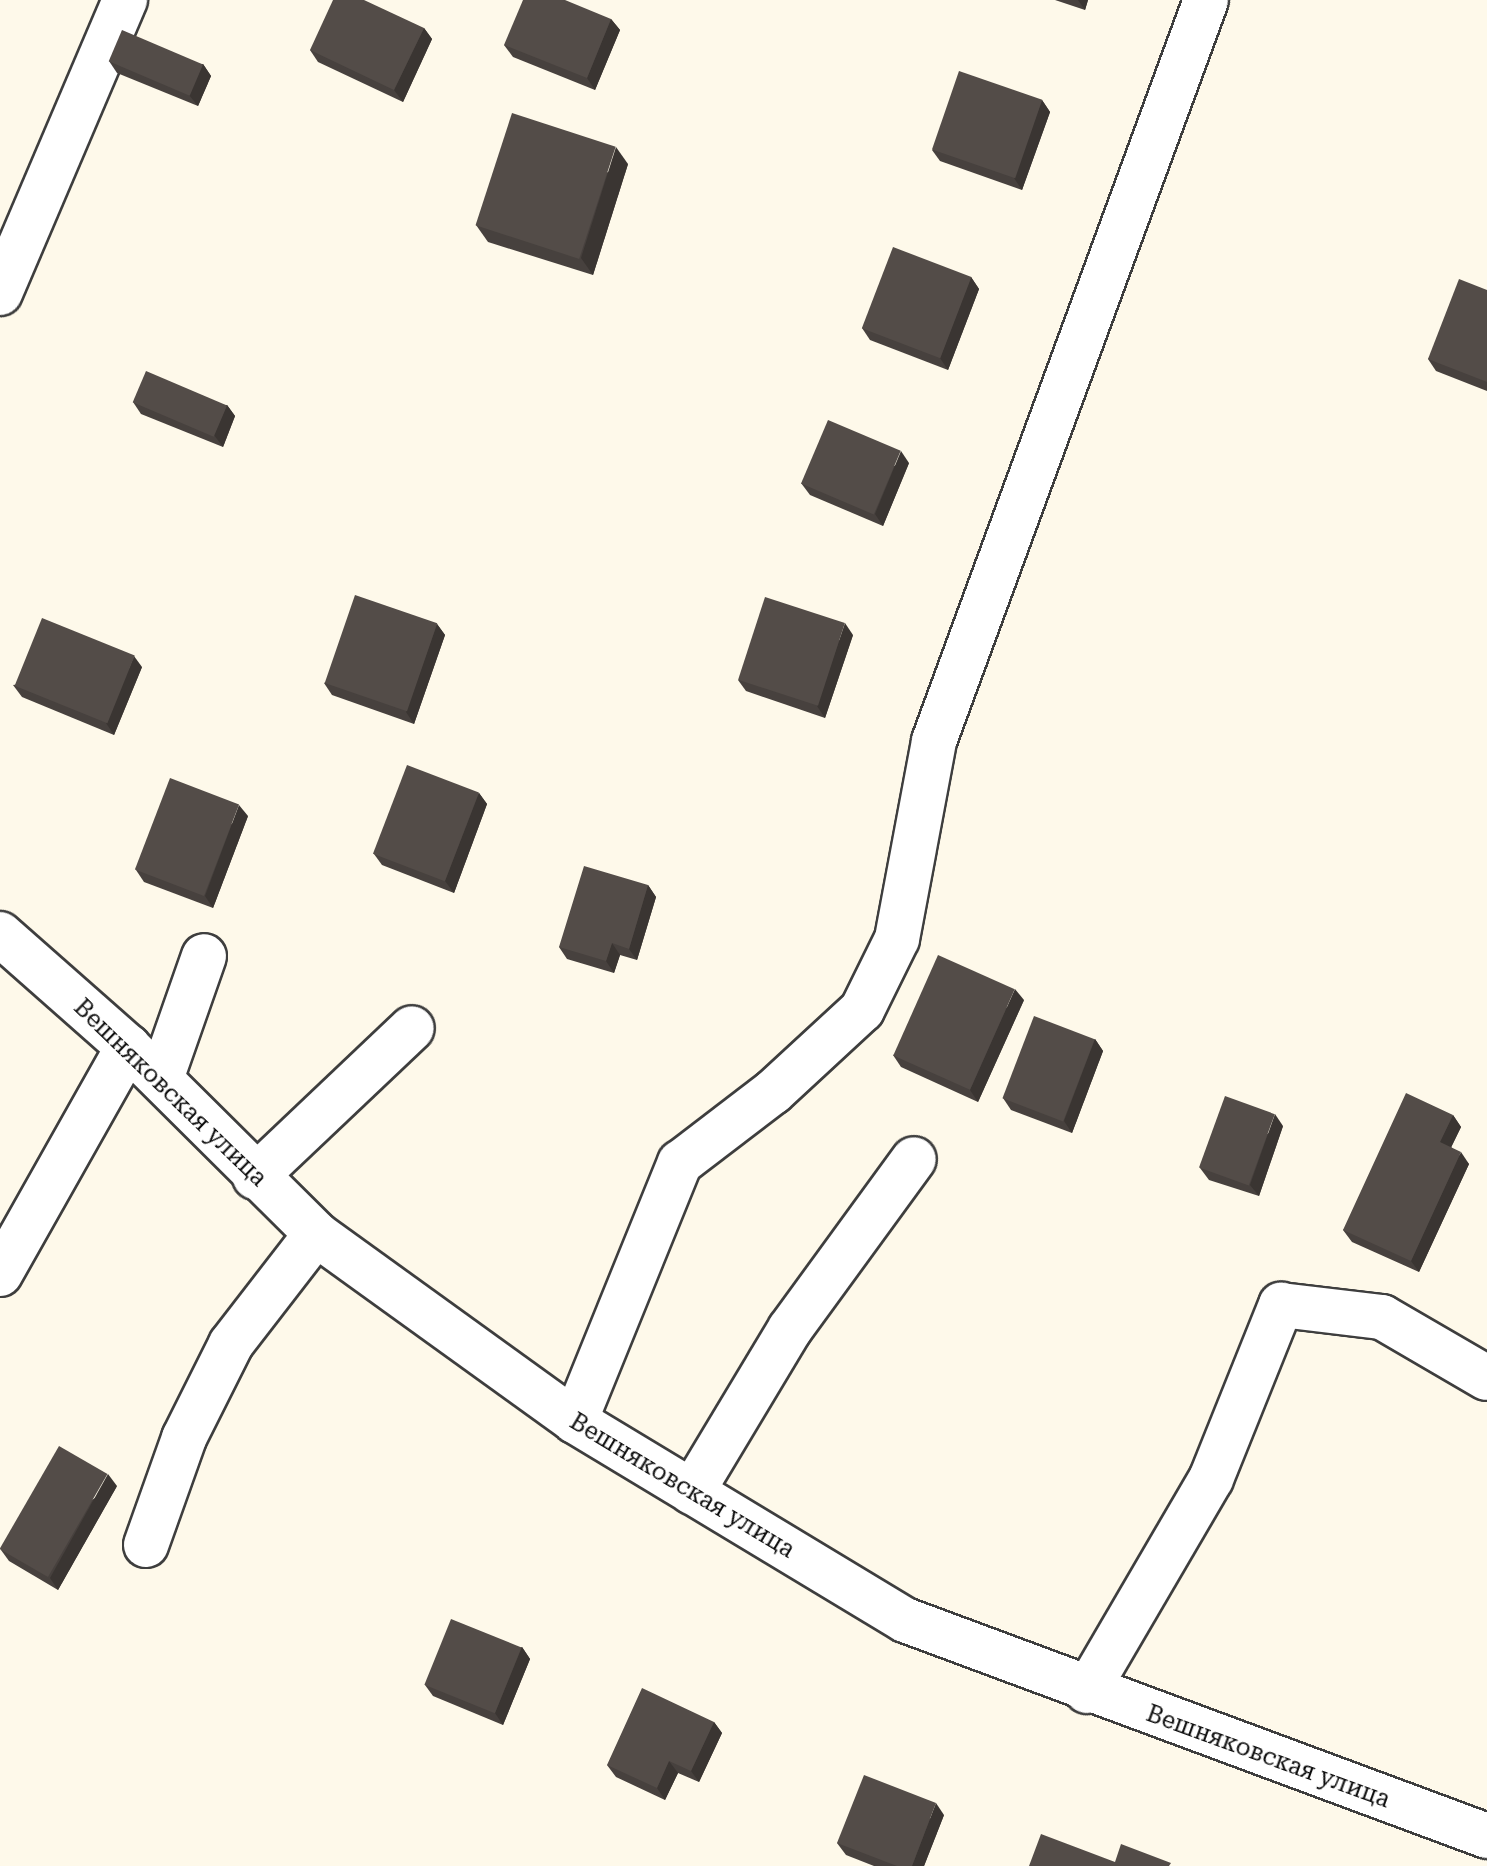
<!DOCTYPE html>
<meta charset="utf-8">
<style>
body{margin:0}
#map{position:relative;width:1487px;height:1866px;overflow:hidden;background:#fef9ea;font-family:"Roboto Serif",serif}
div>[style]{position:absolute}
.roads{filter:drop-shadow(2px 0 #3e3e3e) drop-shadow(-2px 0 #3e3e3e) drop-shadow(0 2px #3e3e3e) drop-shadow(0 -2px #3e3e3e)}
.minor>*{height:44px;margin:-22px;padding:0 22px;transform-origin:22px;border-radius:22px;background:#fff}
.wall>*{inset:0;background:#47413e}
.shaded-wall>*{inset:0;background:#3a3532}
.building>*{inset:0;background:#534c48;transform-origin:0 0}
span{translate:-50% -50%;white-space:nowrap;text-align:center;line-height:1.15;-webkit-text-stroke:8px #fff;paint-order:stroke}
.street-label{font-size:24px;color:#0b0b0b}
</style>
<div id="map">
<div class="roads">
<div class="minor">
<i style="left:0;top:293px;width:319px;rotate:-66.9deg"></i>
<i style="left:0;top:934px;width:171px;rotate:41.4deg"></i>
<i style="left:128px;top:1047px;width:265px;rotate:44.8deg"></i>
<i style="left:316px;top:1234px;width:319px;rotate:35.8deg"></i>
<i style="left:575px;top:1421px;width:385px;rotate:31.1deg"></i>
<i style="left:905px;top:1620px;width:621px;rotate:20.36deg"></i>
<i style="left:161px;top:1079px;width:130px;rotate:-70.7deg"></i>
<i style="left:255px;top:1177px;width:216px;rotate:-43.5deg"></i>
<i style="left:0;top:1274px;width:261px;rotate:-60.6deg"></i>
<i style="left:575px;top:1421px;width:279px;rotate:-67.9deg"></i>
<i style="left:680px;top:1163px;width:117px;rotate:-37.4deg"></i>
<i style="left:773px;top:1092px;width:121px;rotate:-42.7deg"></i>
<i style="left:862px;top:1010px;width:79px;rotate:-63.8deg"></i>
<i style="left:897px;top:939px;width:201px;rotate:-79.4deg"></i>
<i style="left:934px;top:741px;width:789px;rotate:-69.84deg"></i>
<i style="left:692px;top:1492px;width:190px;rotate:-59deg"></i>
<i style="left:790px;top:1329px;width:210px;rotate:-53.9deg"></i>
<i style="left:146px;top:1545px;width:114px;rotate:-70.4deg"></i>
<i style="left:184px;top:1438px;width:105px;rotate:-63.4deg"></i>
<i style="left:231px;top:1344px;width:139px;rotate:-52.3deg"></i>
<i style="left:1087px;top:1691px;width:246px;rotate:-59.7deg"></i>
<i style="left:1211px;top:1479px;width:188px;rotate:-68.1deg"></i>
<i style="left:1281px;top:1305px;width:102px;rotate:6.8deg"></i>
<i style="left:1382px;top:1317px;width:121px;rotate:30.2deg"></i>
</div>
</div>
<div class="wall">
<i style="clip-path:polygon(1055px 0,1088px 0,1085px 10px)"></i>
<i style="clip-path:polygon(611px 19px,620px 30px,595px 90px,513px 57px,504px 45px)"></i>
<i style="clip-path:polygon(424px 28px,432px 39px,403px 102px,318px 62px,310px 50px)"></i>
<i style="clip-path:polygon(109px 61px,203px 64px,211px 76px,198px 106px,117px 73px)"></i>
<i style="clip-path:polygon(1042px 100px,1050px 112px,1022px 190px,940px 161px,932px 150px)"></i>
<i style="clip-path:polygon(628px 164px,593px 275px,488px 242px,476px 225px)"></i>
<i style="clip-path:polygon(971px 277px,979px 289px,948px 370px,870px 340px,862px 328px)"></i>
<i style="clip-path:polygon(1487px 290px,1487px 391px,1436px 371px,1428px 359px)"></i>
<i style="clip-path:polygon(133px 402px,227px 405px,235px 416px,223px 447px,141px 414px)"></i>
<i style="clip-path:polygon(909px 463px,883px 526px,810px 495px,801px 483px)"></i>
<i style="clip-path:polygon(437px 624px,445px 635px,414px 724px,332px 695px,324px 683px)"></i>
<i style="clip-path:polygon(853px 635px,825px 718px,746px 691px,738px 680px)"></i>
<i style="clip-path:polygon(142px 667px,114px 735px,22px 697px,13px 685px)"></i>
<i style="clip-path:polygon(479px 793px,487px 804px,454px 893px,382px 865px,374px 854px)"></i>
<i style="clip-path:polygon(248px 816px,213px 908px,144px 882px,136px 870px)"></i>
<i style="clip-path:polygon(648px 885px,656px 897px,637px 960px,620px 955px,614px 973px,567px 959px,559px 947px)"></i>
<i style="clip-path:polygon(1024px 1000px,978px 1102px,901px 1067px,893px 1055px)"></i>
<i style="clip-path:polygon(1095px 1039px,1103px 1051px,1072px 1133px,1011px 1110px,1003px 1098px)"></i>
<i style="clip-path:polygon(1453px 1115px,1461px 1127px,1451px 1147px,1469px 1164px,1419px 1272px,1352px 1242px,1343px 1230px)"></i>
<i style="clip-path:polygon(1283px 1126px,1259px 1196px,1209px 1180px,1200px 1168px)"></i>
<i style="clip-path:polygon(117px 1486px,58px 1590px,9px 1561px,1px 1550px)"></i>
<i style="clip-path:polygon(522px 1647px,530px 1659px,503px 1725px,433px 1696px,425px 1685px)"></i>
<i style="clip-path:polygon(714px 1722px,722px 1733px,699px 1782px,678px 1773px,665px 1800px,616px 1777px,607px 1765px)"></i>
<i style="clip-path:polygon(944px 1815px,924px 1866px,874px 1866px,846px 1855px,837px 1843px)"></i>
</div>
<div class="shaded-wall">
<i style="clip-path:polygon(1078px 0,1088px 0,1085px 10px)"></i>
<i style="clip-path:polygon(611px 19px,620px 30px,595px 90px,587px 78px)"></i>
<i style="clip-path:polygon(424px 28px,432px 39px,403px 102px,394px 90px)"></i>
<i style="clip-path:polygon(203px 64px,211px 76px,198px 106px,189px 95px)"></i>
<i style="clip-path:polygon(1042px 100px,1050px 112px,1022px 190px,1014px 178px)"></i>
<i style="clip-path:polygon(616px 147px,628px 164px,593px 275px,581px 258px)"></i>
<i style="clip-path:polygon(971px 277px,979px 289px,948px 370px,940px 358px)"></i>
<i style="clip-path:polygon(227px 405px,235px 416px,223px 447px,214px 435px)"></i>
<i style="clip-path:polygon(901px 451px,909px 463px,883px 526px,875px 514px)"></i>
<i style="clip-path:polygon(845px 623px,853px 635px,825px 718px,817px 706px)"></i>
<i style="clip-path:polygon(437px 624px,445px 635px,414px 724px,406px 712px)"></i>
<i style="clip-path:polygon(134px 656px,142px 667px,114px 735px,106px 723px)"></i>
<i style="clip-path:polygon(479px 793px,487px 804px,454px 893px,445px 881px)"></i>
<i style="clip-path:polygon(239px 805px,248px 816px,213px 908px,205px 896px)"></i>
<i style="clip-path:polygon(648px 885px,656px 897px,637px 960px,629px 949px)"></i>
<i style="clip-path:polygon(612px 943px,620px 955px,614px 973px,606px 961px)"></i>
<i style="clip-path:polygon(1015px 989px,1024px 1000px,978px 1102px,970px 1090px)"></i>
<i style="clip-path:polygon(1095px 1039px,1103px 1051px,1072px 1133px,1064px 1121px)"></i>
<i style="clip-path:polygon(1275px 1114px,1283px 1126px,1259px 1196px,1250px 1185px)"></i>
<i style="clip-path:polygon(1453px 1115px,1461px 1127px,1448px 1154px,1440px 1142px)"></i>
<i style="clip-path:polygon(1461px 1152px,1469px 1164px,1419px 1272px,1411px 1261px)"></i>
<i style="clip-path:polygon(108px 1474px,117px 1486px,58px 1590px,50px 1578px)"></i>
<i style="clip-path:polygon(522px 1647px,530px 1659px,503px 1725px,495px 1713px)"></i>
<i style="clip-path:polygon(714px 1722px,722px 1733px,699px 1782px,691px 1771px)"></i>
<i style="clip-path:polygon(669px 1761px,678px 1773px,665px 1800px,657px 1788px)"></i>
<i style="clip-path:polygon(936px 1803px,944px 1815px,924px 1866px,912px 1866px)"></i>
</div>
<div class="building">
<i style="clip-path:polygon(333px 0,364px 0,424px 28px,394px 90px,310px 50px)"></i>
<i style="clip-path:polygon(523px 0,565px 0,611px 19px,587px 78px,504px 45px)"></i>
<i style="left:122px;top:30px;width:88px;height:34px;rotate:23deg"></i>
<i style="left:959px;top:71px;width:88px;height:83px;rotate:19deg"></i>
<i style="left:512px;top:113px;width:109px;height:118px;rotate:18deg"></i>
<i style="left:893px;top:247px;width:84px;height:87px;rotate:21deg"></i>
<i style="clip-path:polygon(1459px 279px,1487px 290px,1487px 382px,1428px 359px)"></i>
<i style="left:146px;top:371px;width:88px;height:34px;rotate:23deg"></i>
<i style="left:828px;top:420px;width:79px;height:69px;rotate:23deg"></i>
<i style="left:355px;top:595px;width:87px;height:93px;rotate:19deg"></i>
<i style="left:765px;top:597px;width:84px;height:87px;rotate:18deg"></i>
<i style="left:42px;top:618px;width:100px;height:73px;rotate:22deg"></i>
<i style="left:407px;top:765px;width:77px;height:95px;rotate:21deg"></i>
<i style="left:170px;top:778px;width:74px;height:98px;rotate:21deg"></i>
<i style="clip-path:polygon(584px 866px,648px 885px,629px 949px,612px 943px,606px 961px,559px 947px)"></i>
<i style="left:938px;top:955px;width:84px;height:110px;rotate:24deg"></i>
<i style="left:1034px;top:1016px;width:65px;height:88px;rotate:21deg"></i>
<i style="clip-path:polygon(1406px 1093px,1453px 1115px,1440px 1142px,1461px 1152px,1411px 1261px,1343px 1230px)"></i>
<i style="left:1225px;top:1096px;width:53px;height:76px;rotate:20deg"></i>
<i style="left:59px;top:1446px;width:56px;height:119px;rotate:30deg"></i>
<i style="left:451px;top:1619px;width:76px;height:71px;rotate:22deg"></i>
<i style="clip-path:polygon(642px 1688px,714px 1722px,691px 1771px,669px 1761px,657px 1788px,607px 1765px)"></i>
<i style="clip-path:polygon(864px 1775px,936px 1803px,912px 1866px,897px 1866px,837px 1843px)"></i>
<i style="clip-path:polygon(1041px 1834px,1115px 1862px,1121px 1844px,1171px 1863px,1169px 1866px,1029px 1866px)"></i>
</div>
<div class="street-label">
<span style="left:170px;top:1093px;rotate:44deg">Вешняковская улица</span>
<span style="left:682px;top:1486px;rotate:31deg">Вешняковская улица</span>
<span style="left:1268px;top:1757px;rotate:20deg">Вешняковская улица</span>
</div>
</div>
